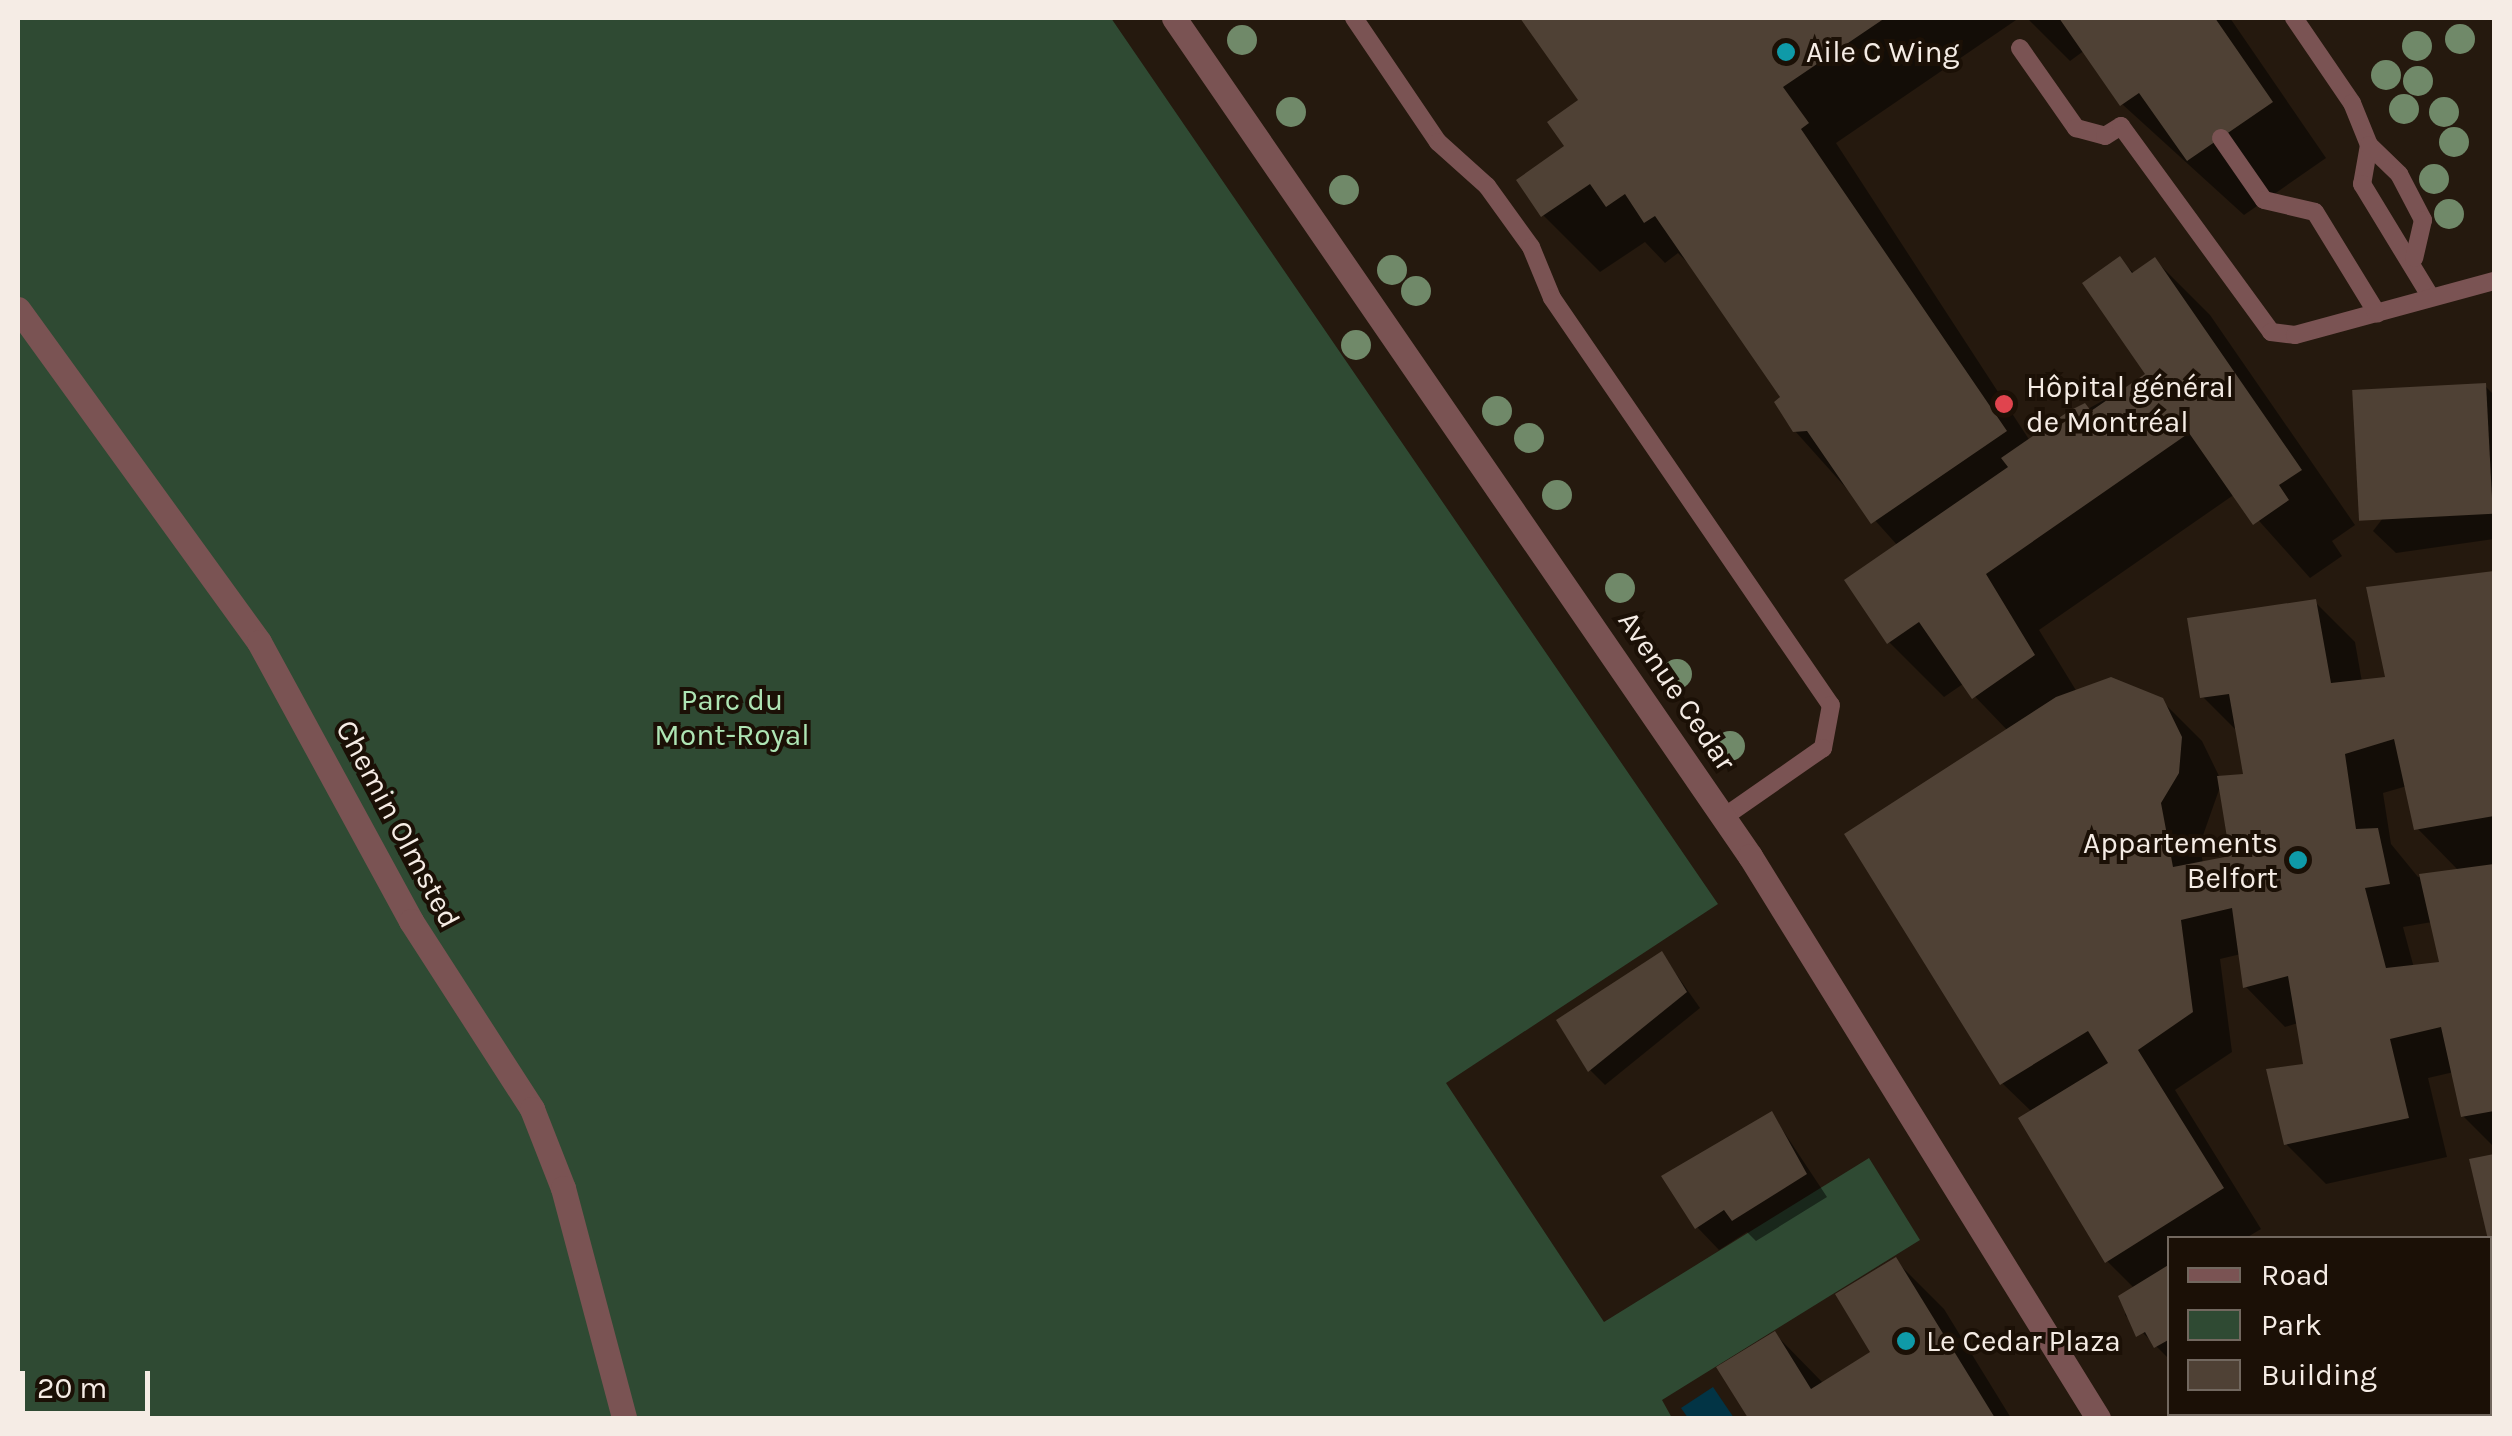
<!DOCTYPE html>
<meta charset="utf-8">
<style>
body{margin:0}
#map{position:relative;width:2512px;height:1436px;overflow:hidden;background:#25190e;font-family:Karla,sans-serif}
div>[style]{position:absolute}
.green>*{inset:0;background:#2f4a33}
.water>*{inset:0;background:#023445}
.shadow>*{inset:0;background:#0007}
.building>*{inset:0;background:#4f4135;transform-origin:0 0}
.service>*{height:18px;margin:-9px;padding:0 9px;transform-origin:9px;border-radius:9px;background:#7a5353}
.pedestrian>*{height:25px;margin:-12.5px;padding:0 12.5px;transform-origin:12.5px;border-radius:12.5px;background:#7a5353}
.minor>*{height:25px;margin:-12.5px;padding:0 12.5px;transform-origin:12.5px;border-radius:12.5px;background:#7a5353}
.trees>*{width:30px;height:30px;margin:-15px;border-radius:50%;background:#708969}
.dots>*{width:28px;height:28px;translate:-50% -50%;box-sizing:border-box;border:5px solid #1b1006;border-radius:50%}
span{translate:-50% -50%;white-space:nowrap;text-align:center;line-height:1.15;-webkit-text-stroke:8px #1b1006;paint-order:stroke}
.poi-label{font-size:30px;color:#f5ece5}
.left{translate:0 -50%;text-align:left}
.right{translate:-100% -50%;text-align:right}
.street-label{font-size:30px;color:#f5ece5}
.park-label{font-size:30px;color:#aee5b4}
.frame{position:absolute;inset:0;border:20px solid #f5ece5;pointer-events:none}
.legend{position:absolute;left:2167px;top:1236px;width:325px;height:180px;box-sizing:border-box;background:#1b1006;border:2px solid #72685f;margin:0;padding:12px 18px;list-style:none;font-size:30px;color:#f5ece5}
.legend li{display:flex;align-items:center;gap:20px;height:50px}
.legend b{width:50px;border:2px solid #72685f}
.scale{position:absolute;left:20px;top:1371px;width:130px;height:45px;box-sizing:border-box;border:5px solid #f5ece5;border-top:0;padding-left:12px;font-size:30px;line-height:35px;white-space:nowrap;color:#f5ece5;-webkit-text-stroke:8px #1b1006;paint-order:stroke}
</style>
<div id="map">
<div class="green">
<i style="clip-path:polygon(18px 18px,1111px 18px,1718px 904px,1446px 1083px,1604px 1322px,1869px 1158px,1920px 1240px,1662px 1400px,1672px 1418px,18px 1418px)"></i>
</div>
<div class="water">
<i style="clip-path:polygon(1713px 1387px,1734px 1418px,1688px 1418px,1681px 1408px)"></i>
</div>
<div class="shadow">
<i style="clip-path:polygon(evenodd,1524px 18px,2019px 18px,1836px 143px,2030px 441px,2149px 375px,2120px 260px,2135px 274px,2155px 260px,2210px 315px,2355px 525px,2332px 541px,2342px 556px,2310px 578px,2235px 494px,2039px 630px,2077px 692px,2161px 700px,2202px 741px,2220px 778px,2246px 776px,2238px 732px,2203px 697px,2315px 602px,2355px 642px,2362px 682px,2388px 679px,2369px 589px,2494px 574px,2494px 1147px,2463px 1116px,2454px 1072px,2428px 1078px,2447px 1157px,2326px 1184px,2286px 1144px,2306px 1066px,2298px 1023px,2285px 1027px,2246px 987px,2241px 954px,2220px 959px,2232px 1052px,2175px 1090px,2261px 1229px,2246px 1238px,2170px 1238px,2170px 1360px,2125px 1315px,2134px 1288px,2107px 1261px,2032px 1112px,2002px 1083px,2008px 731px,1963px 684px,1944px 697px,1889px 642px,1898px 546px,1795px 431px,1783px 398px,1695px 270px,1678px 253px,1665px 263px,1645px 242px,1600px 272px,1543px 215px,1581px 100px,1524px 18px,2407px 786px,2417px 828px,2459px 871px,2418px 877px,2391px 844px,2383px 793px,2407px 786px,1524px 18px,2220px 787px,2233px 858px,2203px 864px,2200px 844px,2220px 787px,1524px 18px,2432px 922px,2442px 964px,2414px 968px,2403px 927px,2432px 922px)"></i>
<i style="clip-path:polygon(2027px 18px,2230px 18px,2326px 158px,2244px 215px,2122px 104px,2085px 50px,2070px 61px)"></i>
<i style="clip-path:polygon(2485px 386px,2494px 395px,2494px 539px,2396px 553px,2373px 531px)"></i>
<i style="clip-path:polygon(1662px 954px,1700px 1008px,1605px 1085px,1590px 1070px)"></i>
<i style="clip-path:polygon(1772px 1114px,1827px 1197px,1756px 1241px,1747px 1232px,1719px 1250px,1697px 1227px)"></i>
<i style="clip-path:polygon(2494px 1156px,2494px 1253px,2472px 1161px)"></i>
<i style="clip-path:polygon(1895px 1260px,1944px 1309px,2011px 1418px,1751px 1418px,1720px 1368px,1775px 1334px,1824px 1384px,1874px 1353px)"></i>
<i style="clip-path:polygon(2188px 1414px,2266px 1414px,2258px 1418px)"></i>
<i style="clip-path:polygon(2310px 1414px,2349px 1414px,2352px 1418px,2302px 1418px)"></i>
</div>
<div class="building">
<i style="clip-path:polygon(1520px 18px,1885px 18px,1783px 87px,1809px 123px,1801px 129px,2007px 431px,1871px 524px,1807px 431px,1793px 432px,1774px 402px,1780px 397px,1655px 216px,1644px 223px,1625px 194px,1606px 207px,1590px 184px,1541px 217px,1516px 180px,1564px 146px,1547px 122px,1578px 100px)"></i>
<i style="clip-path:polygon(2059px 18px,2215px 18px,2273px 102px,2187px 161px,2139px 93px,2120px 106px)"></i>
<i style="clip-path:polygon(2120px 256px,2132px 273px,2155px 257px,2302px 470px,2279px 485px,2289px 500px,2253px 525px,2189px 433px,1986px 574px,2035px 655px,1972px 699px,1919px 622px,1887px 644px,1844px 580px,2008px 467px,2001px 458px,2069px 411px,2085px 403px,2091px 411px,2145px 374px,2082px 283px)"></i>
<i style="left:2486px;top:383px;width:131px;height:134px;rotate:87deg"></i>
<i style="clip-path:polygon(2494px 571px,2494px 816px,2414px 830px,2394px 739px,2345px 754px,2356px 829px,2378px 828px,2390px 884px,2365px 888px,2386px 968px,2439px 962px,2419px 874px,2494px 864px,2494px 1111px,2461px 1117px,2441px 1027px,2390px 1039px,2409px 1118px,2284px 1145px,2266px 1069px,2303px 1064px,2288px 976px,2243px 988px,2232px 908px,2181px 920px,2193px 1012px,2138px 1050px,2224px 1188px,2105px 1263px,2018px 1118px,2108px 1063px,2088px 1031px,2000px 1085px,1844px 834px,2056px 697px,2111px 677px,2163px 698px,2182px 737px,2179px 773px,2161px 803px,2173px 867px,2230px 856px,2217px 776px,2243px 774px,2229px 694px,2200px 698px,2187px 618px,2316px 599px,2331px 683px,2385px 677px,2366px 587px)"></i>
<i style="clip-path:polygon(1662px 951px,1687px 992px,1588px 1072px,1556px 1020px)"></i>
<i style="clip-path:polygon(1772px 1111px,1807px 1174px,1732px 1221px,1724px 1210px,1695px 1229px,1661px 1176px)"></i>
<i style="clip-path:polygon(2494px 1154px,2494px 1247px,2490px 1248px,2469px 1159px)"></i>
<i style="clip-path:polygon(1896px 1257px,1995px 1418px,1748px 1418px,1716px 1367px,1775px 1331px,1811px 1389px,1870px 1352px,1835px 1294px)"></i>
<i style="clip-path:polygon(2170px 1264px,2170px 1339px,2154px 1348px,2145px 1332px,2136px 1337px,2118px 1296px)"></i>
<i style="clip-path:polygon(2185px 1414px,2229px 1414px,2222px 1418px)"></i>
<i style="clip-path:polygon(2305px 1414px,2346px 1414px,2350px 1418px,2298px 1418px)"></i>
</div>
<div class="service">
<i style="left:1354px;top:18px;width:150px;rotate:55.9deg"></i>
<i style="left:1438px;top:142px;width:66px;rotate:41.9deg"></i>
<i style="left:1487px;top:186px;width:75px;rotate:54.2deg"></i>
<i style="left:1531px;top:247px;width:55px;rotate:67.6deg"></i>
<i style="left:1552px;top:298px;width:493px;rotate:55.6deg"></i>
<i style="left:1831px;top:705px;width:44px;rotate:100.5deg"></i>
<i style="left:1823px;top:748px;width:121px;rotate:145.1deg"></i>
<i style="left:2294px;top:18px;width:103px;rotate:55.7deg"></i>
<i style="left:2352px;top:103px;width:45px;rotate:68deg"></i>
<i style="left:2369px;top:145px;width:40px;rotate:100deg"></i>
<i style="left:2362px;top:184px;width:131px;rotate:58.7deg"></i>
<i style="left:2020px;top:48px;width:98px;rotate:55deg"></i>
<i style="left:2076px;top:128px;width:30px;rotate:15deg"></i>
<i style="left:2105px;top:136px;width:19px;rotate:-32deg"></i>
<i style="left:2121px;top:126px;width:255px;rotate:53.9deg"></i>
<i style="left:2271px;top:332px;width:24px;rotate:7deg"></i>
<i style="left:2295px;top:335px;width:206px;rotate:-15.2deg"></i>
<i style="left:2221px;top:138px;width:75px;rotate:55.3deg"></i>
<i style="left:2264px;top:200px;width:52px;rotate:13.2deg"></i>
<i style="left:2315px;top:212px;width:119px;rotate:58.5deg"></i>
<i style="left:2369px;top:145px;width:42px;rotate:44deg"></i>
<i style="left:2399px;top:174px;width:52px;rotate:62.4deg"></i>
<i style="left:2423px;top:220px;width:39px;rotate:103deg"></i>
</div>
<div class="pedestrian">
<i style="left:18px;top:309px;width:411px;rotate:54.1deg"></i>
<i style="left:259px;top:642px;width:318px;rotate:61.4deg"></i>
<i style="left:411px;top:921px;width:224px;rotate:57.2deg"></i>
<i style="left:532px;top:1109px;width:85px;rotate:68.6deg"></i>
<i style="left:563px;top:1188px;width:238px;rotate:75.1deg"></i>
</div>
<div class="minor">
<i style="left:1174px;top:18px;width:1017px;rotate:55.5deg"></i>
<i style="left:1750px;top:856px;width:661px;rotate:58.23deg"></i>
</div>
<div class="trees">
<i style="left:2460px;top:39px"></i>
<i style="left:1242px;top:40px"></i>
<i style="left:2417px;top:46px"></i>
<i style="left:2386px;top:75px"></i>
<i style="left:2418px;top:81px"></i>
<i style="left:2404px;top:109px"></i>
<i style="left:1291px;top:112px"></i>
<i style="left:2444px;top:112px"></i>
<i style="left:2454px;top:142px"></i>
<i style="left:2434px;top:179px"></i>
<i style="left:1344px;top:190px"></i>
<i style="left:2449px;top:214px"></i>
<i style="left:1392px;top:270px"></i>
<i style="left:1416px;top:291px"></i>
<i style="left:1356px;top:345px"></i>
<i style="left:1497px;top:411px"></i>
<i style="left:1529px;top:438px"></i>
<i style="left:1557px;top:495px"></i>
<i style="left:1620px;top:588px"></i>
<i style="left:1677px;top:674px"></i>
<i style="left:1730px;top:746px"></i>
</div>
<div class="dots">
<i style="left:1786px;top:52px;background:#0f9aa8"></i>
<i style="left:2004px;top:404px;background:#e0444e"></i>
<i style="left:2298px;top:860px;background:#0f9aa8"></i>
<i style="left:1906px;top:1341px;background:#0f9aa8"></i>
</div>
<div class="poi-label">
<span class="left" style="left:1806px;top:52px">Aile C Wing</span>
<span class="left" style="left:2026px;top:404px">Hôpital général<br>de Montréal</span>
<span class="right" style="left:2278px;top:860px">Appartements<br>Belfort</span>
<span class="left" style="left:1926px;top:1341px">Le Cedar Plaza</span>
</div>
<div class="street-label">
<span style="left:1677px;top:691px;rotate:56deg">Avenue Cedar</span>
<span style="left:398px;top:824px;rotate:62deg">Chemin Olmsted</span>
</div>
<div class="park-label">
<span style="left:732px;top:717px">Parc du<br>Mont-Royal</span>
</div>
<div class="frame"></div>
<ul class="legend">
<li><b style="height:12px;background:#7a5353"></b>Road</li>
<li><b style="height:28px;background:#2f4a33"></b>Park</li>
<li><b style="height:28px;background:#4f4135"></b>Building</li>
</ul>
<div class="scale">20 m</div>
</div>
